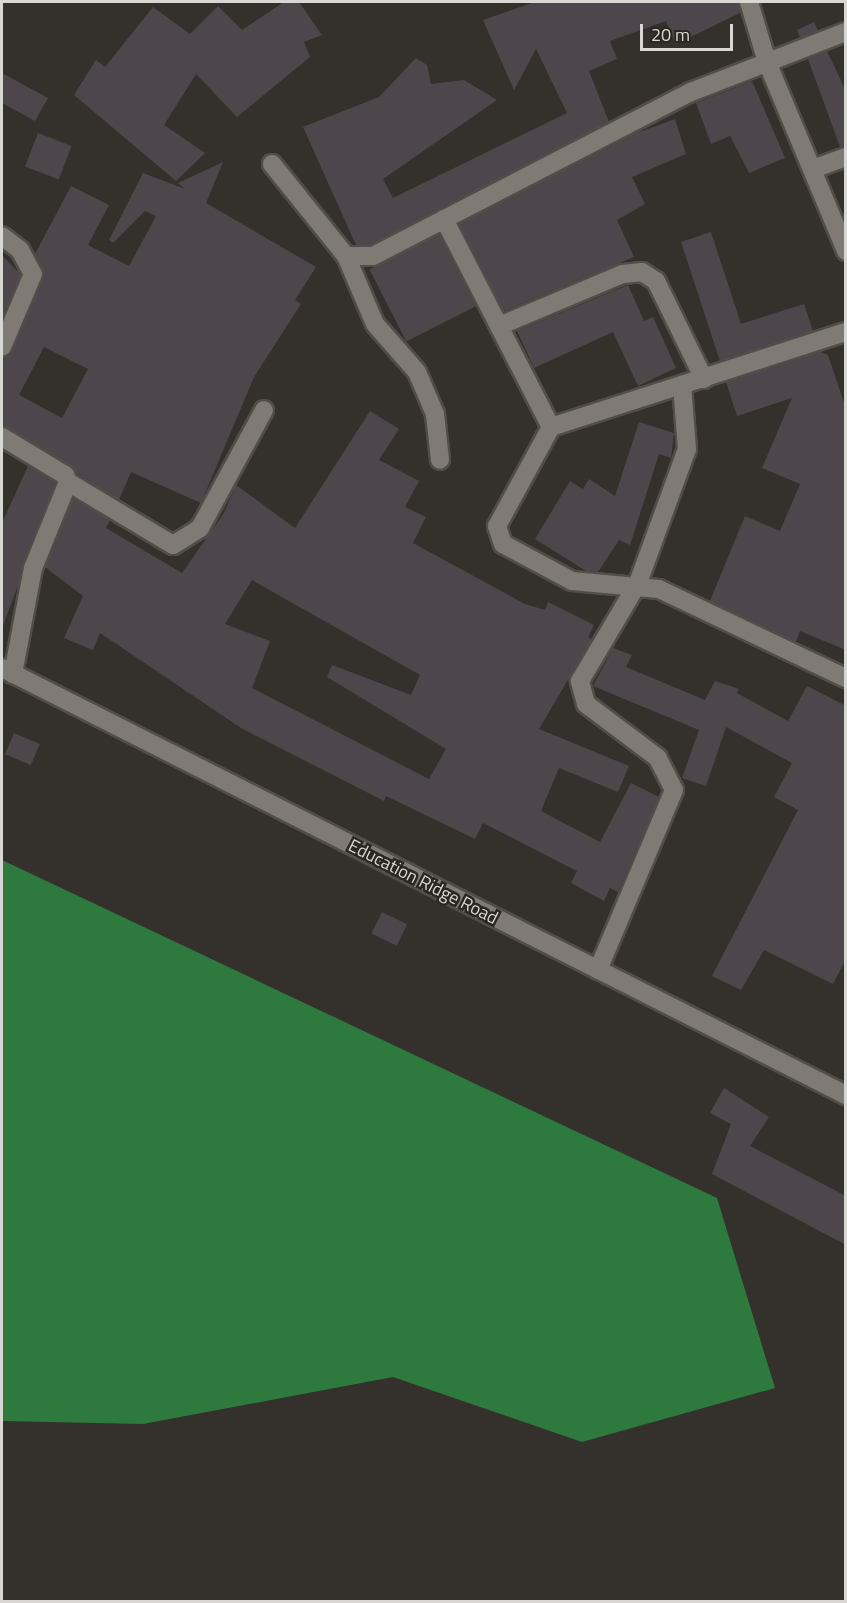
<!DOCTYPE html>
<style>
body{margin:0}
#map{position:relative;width:847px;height:1603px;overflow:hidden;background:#34302b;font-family:"Titillium Web",sans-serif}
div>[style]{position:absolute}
.forest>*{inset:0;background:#2e793d}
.building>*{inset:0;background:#4d474c;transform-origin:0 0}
.roads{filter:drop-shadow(2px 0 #514d49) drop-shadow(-2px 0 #514d49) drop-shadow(0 2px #514d49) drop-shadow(0 -2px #514d49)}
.minor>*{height:18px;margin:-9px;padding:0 9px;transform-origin:9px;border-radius:9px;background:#7f7a74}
span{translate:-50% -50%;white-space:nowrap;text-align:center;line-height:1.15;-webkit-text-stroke:5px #2a2621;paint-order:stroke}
.street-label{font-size:18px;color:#d9d7d3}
.frame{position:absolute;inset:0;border:3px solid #d9d7d3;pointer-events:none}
.scale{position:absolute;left:640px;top:24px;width:93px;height:27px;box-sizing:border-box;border:3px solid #d9d7d3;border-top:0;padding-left:8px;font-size:18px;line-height:21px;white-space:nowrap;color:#d9d7d3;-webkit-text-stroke:4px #2a2621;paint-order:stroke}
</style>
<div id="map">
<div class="forest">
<i style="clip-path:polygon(2px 860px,717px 1198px,775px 1388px,582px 1442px,393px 1377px,143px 1424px,2px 1421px)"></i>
</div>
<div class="building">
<i style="clip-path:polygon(284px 2px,299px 2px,322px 35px,304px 42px,310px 57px,237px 117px,196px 74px,164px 125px,205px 153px,176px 181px,74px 95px,96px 60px,105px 67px,153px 7px,190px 34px,218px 6px,242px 30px)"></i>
<i style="clip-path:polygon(535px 2px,738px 2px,740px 13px,676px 44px,666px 21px,610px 41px,617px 59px,589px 71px,609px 122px,370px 245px,356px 245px,303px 127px,379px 97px,416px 58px,427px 65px,431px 84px,464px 80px,497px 100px,383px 179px,393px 198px,567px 113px,536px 49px,514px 90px,483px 20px)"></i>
<i style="clip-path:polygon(814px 22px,818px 31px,800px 38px,797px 30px)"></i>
<i style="clip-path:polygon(827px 51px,846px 91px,846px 146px,840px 147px,808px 59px)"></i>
<i style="clip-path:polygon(2px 73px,48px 98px,35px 121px,2px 103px)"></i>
<i style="clip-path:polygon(752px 81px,785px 158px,749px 173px,730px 136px,711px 144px,696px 103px)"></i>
<i style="clip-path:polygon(675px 119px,686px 154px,632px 177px,645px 204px,617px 220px,634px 257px,504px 311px,459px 224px,634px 134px)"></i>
<i style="left:38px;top:133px;width:36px;height:36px;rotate:21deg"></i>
<i style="clip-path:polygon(evenodd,223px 162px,206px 203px,316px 267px,295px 300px,301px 304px,254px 377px,201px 503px,131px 472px,119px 500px,2px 426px,2px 358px,12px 351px,43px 278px,35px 254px,71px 186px,109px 205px,88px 245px,129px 266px,156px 216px,145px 211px,113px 243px,109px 240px,143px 173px,185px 189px,178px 183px,223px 162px,44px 347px,88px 369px,62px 418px,19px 395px,44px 347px)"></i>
<i style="clip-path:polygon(711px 232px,741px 324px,804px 304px,813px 331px,720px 361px,681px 242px)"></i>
<i style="left:439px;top:234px;width:81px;height:78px;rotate:63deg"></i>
<i style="clip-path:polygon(2px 255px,21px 275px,2px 319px)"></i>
<i style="clip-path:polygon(628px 285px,644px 321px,653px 317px,676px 368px,638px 386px,613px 332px,534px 368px,517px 331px)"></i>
<i style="clip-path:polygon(820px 352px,828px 355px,846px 409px,846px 650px,800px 631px,796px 642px,710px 601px,745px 516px,780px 531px,800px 484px,762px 468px,792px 398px,737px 416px,726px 382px)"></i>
<i style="clip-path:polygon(evenodd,370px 411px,399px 429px,379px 460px,419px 481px,405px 507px,426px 517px,413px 543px,525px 604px,545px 610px,548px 602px,594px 625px,588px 637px,592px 639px,539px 729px,629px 766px,618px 792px,559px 768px,541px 811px,600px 842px,631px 783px,659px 797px,618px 892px,610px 888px,604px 901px,571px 883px,577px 871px,483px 823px,475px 839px,386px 796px,384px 801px,241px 728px,100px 633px,93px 650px,64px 638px,83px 596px,45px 567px,73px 498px,110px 520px,106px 528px,182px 573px,224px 513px,236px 485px,295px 528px,370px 411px,252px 580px,420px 675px,411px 695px,332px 665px,327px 677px,446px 749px,429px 779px,252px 688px,270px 641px,225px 624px,252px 580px)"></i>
<i style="clip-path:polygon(639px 422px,674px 433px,671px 458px,659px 454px,630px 545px,619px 540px,598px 572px,586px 571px,535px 539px,570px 481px,583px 489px,589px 479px,615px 496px)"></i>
<i style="clip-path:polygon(28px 466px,56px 483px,3px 626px,2px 523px)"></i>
<i style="clip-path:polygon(613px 648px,632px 655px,626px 667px,705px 700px,715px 681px,739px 689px,737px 693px,788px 721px,807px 686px,846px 706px,846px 959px,833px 984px,764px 950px,741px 990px,712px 976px,798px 810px,774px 797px,792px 763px,726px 727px,706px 786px,682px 778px,699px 730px,593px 686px)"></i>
<i style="left:14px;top:733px;width:28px;height:23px;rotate:23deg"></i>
<i style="left:382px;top:912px;width:28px;height:24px;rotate:26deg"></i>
<i style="clip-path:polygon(724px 1088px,769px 1117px,750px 1146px,846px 1196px,846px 1245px,712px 1174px,731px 1124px,710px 1113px)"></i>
</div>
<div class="roads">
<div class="minor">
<i style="left:749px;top:2px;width:63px;rotate:73.3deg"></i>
<i style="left:767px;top:62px;width:205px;rotate:67.3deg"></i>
<i style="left:272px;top:164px;width:118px;rotate:51.2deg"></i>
<i style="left:346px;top:256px;width:27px"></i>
<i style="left:373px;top:256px;width:358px;rotate:-27.3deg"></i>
<i style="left:691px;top:92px;width:166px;rotate:-21.2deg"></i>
<i style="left:813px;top:169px;width:35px;rotate:-20deg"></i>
<i style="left:444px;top:219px;width:234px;rotate:62.8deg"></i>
<i style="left:551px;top:427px;width:113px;rotate:118.6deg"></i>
<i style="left:497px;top:526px;width:19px;rotate:72deg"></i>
<i style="left:503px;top:544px;width:78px;rotate:28.2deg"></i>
<i style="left:572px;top:581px;width:87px;rotate:5.3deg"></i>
<i style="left:659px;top:589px;width:207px;rotate:25.5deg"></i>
<i style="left:2px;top:236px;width:23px;rotate:38deg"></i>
<i style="left:20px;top:250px;width:27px;rotate:62deg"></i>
<i style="left:33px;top:274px;width:79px;rotate:113deg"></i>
<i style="left:346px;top:256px;width:74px;rotate:66.9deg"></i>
<i style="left:375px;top:324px;width:64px;rotate:48.8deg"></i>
<i style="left:417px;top:372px;width:46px;rotate:66.8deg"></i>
<i style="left:435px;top:414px;width:46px;rotate:83.8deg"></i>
<i style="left:499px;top:326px;width:134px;rotate:-22.8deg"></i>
<i style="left:623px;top:274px;width:19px;rotate:-6deg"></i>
<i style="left:642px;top:272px;width:17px;rotate:33deg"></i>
<i style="left:656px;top:281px;width:109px;rotate:63.9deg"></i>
<i style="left:551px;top:427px;width:310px;rotate:-17.9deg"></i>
<i style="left:2px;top:437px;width:74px;rotate:31.1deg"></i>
<i style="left:65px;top:475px;width:8px;rotate:67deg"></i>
<i style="left:68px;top:482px;width:93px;rotate:112.1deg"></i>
<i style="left:33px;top:568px;width:108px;rotate:100.7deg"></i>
<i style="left:68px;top:482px;width:122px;rotate:31deg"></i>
<i style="left:173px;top:545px;width:32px;rotate:-32deg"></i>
<i style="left:200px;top:528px;width:134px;rotate:-61.5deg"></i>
<i style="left:2px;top:668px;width:946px;rotate:26.84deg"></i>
<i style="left:598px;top:970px;width:195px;rotate:-67.1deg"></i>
<i style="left:674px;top:790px;width:36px;rotate:-117deg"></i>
<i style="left:658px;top:758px;width:90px;rotate:-143.1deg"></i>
<i style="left:586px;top:704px;width:24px;rotate:-105deg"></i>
<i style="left:580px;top:681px;width:114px;rotate:-59.4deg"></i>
<i style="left:638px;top:583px;width:143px;rotate:-69.9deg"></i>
<i style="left:687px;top:449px;width:64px;rotate:-94.5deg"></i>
</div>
</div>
<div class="street-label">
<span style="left:423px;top:882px;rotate:27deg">Education Ridge Road</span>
</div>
<div class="frame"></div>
<div class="scale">20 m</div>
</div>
